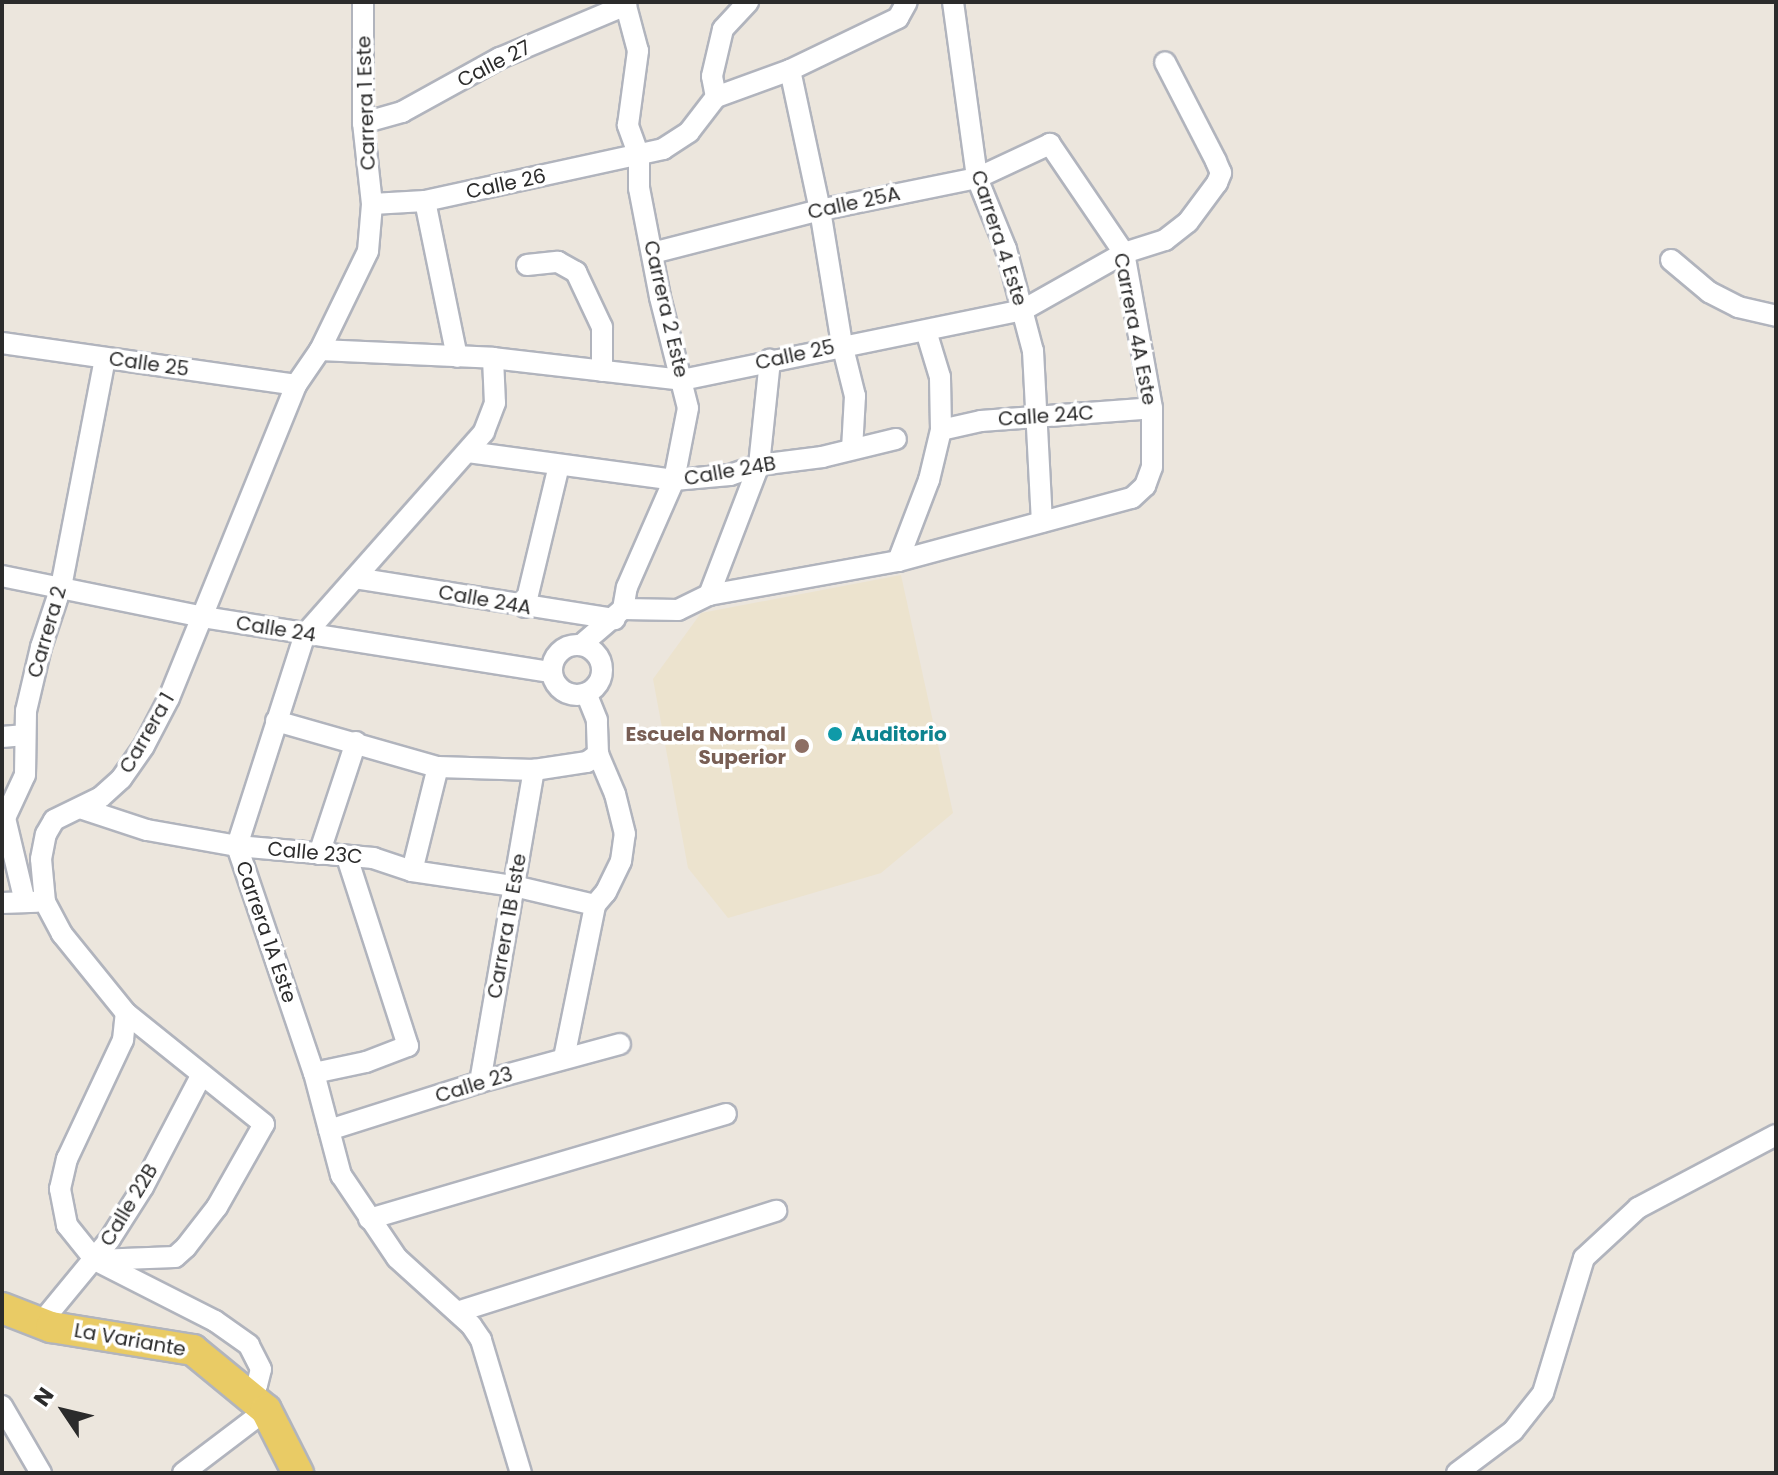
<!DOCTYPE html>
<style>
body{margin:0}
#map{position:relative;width:1778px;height:1475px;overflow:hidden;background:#ece6dd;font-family:Poppins,sans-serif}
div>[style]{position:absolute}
.education>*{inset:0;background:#ece3ce}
.roads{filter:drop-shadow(2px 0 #b1b4bd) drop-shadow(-2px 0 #b1b4bd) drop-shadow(0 2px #b1b4bd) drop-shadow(0 -2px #b1b4bd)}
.minor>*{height:20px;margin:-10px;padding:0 10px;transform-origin:10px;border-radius:10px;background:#fff}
.minor>.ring{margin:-10px;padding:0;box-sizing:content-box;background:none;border:20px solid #fff;border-radius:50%}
.primary>*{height:30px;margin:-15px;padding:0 15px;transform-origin:15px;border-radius:15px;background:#e9cb65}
.dots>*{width:22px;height:22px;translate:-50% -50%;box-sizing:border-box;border:4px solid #fff;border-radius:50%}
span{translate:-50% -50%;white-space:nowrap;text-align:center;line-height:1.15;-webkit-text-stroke:7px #fff;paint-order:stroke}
.street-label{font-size:20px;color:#2b2b2b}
.education-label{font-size:20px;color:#785e54;font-weight:700}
.right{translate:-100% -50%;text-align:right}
.culture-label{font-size:20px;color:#0d838f;font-weight:700}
.left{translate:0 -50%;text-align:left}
.frame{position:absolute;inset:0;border:4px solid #2b2b2b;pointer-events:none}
.north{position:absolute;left:24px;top:1371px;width:80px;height:80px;-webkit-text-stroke:6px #fff;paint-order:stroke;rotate:305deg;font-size:22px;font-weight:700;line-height:32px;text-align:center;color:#2b2b2b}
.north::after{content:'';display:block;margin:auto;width:28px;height:36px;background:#2b2b2b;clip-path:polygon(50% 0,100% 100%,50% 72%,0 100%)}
</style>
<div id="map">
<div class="education">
<i style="clip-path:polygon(901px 575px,953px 813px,881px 873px,728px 918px,688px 868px,653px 679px,701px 613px)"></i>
</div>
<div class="roads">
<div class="minor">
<i style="left:953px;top:2px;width:178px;rotate:82.2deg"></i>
<i style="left:977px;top:178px;width:77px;rotate:67.8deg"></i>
<i style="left:1006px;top:249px;width:106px;rotate:75.2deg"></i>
<i style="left:1033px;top:351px;width:171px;rotate:87deg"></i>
<i style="left:790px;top:70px;width:143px;rotate:77.9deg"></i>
<i style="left:820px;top:210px;width:136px;rotate:80.7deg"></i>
<i style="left:842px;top:344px;width:54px;rotate:76deg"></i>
<i style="left:855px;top:396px;width:53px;rotate:93.2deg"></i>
<i style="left:716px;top:97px;width:79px;rotate:-20deg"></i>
<i style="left:790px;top:70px;width:120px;rotate:-25.7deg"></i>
<i style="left:898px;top:18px;width:18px;rotate:-61deg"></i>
<i style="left:716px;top:97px;width:21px;rotate:-101deg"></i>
<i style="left:712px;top:76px;width:48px;rotate:-76.8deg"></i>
<i style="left:723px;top:29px;width:37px;rotate:-47deg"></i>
<i style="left:363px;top:123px;width:41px;rotate:-15.8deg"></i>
<i style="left:402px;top:112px;width:112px;rotate:-28.9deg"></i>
<i style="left:500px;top:58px;width:137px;rotate:-22.8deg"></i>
<i style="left:425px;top:201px;width:159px;rotate:78.4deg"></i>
<i style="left:372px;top:204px;width:53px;rotate:-3.2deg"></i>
<i style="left:425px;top:201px;width:244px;rotate:-12.3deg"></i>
<i style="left:663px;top:149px;width:31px;rotate:-33deg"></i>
<i style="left:689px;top:132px;width:44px;rotate:-52.4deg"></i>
<i style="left:1671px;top:260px;width:50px;rotate:40.1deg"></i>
<i style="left:1709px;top:292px;width:33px;rotate:27deg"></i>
<i style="left:1738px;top:307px;width:39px;rotate:13deg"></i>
<i style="left:527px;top:265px;width:31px;rotate:-6deg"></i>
<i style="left:558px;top:262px;width:21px;rotate:29deg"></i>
<i style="left:576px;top:272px;width:61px;rotate:64.7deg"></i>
<i style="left:602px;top:327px;width:44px;rotate:90deg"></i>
<i style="left:2px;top:343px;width:297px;rotate:8.1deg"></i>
<i style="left:320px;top:350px;width:173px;rotate:2.6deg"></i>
<i style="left:493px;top:358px;width:190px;rotate:6.6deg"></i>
<i style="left:682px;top:380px;width:348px;rotate:-11.6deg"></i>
<i style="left:1023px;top:310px;width:116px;rotate:-29.4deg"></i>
<i style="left:1124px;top:253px;width:43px;rotate:-17.6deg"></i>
<i style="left:1165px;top:240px;width:29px;rotate:-38deg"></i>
<i style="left:1188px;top:222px;width:49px;rotate:-53.4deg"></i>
<i style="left:1217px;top:183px;width:11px;rotate:-68deg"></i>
<i style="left:1221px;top:173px;width:13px;rotate:-113deg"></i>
<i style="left:1216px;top:161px;width:111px;rotate:-117.3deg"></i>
<i style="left:493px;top:358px;width:45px;rotate:87.5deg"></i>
<i style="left:495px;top:403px;width:31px;rotate:111deg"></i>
<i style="left:484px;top:432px;width:270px;rotate:131.5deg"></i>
<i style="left:305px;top:634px;width:223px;rotate:107.8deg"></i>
<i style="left:237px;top:846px;width:240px;rotate:71.3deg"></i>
<i style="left:314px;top:1073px;width:106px;rotate:75.2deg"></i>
<i style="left:341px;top:1175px;width:100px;rotate:56deg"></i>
<i style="left:397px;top:1258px;width:100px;rotate:42.2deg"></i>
<i style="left:471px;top:1325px;width:18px;rotate:56deg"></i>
<i style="left:481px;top:1340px;width:139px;rotate:73.3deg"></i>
<i style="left:941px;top:430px;width:41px;rotate:-12.7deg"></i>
<i style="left:981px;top:421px;width:171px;rotate:-4.3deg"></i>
<i style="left:468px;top:452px;width:208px;rotate:7.7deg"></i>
<i style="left:674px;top:480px;width:56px;rotate:-5.1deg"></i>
<i style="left:730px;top:475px;width:31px;rotate:-19deg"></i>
<i style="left:759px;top:465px;width:64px;rotate:-7.2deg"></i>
<i style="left:822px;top:457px;width:76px;rotate:-13.7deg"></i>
<i style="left:898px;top:561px;width:87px;rotate:-69.1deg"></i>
<i style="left:929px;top:480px;width:51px;rotate:-76.5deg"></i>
<i style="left:941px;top:430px;width:53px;rotate:-91.1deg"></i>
<i style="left:940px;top:377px;width:48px;rotate:-106.9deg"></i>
<i style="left:2px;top:576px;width:205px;rotate:11.5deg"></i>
<i style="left:203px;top:617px;width:352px;rotate:9deg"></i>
<i style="left:355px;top:578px;width:263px;rotate:9deg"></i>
<i style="left:709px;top:595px;width:139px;rotate:-69deg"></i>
<i style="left:759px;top:465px;width:106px;rotate:-84deg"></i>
<i style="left:525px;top:607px;width:146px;rotate:-76.5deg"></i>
<i style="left:623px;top:609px;width:22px;rotate:-80deg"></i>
<i style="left:627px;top:587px;width:117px;rotate:-66.3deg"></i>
<i style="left:674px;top:480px;width:73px;rotate:-79deg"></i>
<i style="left:688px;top:408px;width:114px;rotate:-104.2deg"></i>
<i style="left:660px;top:297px;width:111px;rotate:-100.9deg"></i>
<i style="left:639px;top:188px;width:32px;rotate:-90deg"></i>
<i style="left:639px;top:156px;width:33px;rotate:-110deg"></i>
<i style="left:628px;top:125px;width:75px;rotate:-82.3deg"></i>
<i style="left:638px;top:51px;width:51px;rotate:-104.9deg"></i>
<i style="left:581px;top:645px;width:55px;rotate:-40.6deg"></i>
<i style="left:623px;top:609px;width:55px;rotate:1deg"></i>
<i style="left:678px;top:610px;width:34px;rotate:-26deg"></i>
<i style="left:709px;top:595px;width:192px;rotate:-10.2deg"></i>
<i style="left:898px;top:561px;width:242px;rotate:-15.1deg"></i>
<i style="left:1132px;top:498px;width:18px;rotate:-43deg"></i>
<i style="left:1145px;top:486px;width:20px;rotate:-70deg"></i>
<i style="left:1152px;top:467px;width:59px;rotate:-90deg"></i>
<i style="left:1152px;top:408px;width:158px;rotate:-100.2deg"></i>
<i style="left:1124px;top:253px;width:132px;rotate:-124.2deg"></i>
<i style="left:1050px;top:144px;width:81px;rotate:155deg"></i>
<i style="left:977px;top:178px;width:160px;rotate:168.5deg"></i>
<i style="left:820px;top:210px;width:172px;rotate:165.6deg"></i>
<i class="ring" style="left:552px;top:645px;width:30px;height:30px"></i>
<i style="left:276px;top:721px;width:168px;rotate:15.9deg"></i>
<i style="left:438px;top:767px;width:96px;rotate:1.8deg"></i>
<i style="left:534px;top:770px;width:54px;rotate:-8.6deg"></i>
<i style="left:587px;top:762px;width:14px;rotate:-36deg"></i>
<i style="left:2px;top:737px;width:23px;rotate:-5deg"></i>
<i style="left:83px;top:809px;width:67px;rotate:18.2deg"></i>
<i style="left:147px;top:830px;width:91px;rotate:10.1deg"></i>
<i style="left:237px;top:846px;width:137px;rotate:5deg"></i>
<i style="left:373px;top:858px;width:41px;rotate:18.4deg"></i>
<i style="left:412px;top:871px;width:103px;rotate:8.4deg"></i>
<i style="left:514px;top:886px;width:83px;rotate:13.2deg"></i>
<i style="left:319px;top:854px;width:118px;rotate:-71.7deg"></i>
<i style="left:412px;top:871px;width:107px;rotate:-76deg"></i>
<i style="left:25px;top:902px;width:86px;rotate:-103.4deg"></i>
<i style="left:5px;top:818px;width:47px;rotate:-65.1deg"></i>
<i style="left:25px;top:775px;width:64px;rotate:-89.1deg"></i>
<i style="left:26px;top:711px;width:66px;rotate:-76.8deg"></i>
<i style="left:41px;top:647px;width:63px;rotate:-71.6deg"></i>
<i style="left:61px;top:587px;width:233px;rotate:-79.1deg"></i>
<i style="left:2px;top:903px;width:35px;rotate:-2deg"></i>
<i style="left:564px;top:1058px;width:156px;rotate:-78.5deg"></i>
<i style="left:595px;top:905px;width:17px;rotate:-50deg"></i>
<i style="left:606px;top:892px;width:34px;rotate:-64deg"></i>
<i style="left:621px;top:861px;width:27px;rotate:-82deg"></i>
<i style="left:625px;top:834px;width:41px;rotate:-104deg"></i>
<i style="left:615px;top:794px;width:43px;rotate:-113deg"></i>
<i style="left:598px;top:754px;width:34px;rotate:-92deg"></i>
<i style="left:597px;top:720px;width:27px;rotate:-112deg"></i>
<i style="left:314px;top:1073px;width:53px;rotate:-11.9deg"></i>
<i style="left:366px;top:1062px;width:45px;rotate:-20.9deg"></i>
<i style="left:408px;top:1046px;width:199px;rotate:-107.9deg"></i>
<i style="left:480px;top:1082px;width:317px;rotate:-80.2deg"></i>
<i style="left:329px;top:1130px;width:158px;rotate:-17.6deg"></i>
<i style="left:480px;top:1082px;width:145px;rotate:-15.2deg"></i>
<i style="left:369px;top:1219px;width:372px;rotate:-16.4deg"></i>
<i style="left:97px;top:1260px;width:78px;rotate:-2.2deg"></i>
<i style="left:175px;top:1257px;width:15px;rotate:-42deg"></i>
<i style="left:186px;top:1247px;width:51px;rotate:-52.2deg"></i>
<i style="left:217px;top:1207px;width:95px;rotate:-60.5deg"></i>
<i style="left:264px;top:1124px;width:177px;rotate:-141.2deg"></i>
<i style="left:457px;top:1312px;width:335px;rotate:-17.6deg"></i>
<i style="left:40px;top:1324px;width:110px;rotate:-50.5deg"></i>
<i style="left:110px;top:1239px;width:62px;rotate:-57.6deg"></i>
<i style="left:143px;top:1187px;width:127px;rotate:-62.4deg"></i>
<i style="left:250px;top:1394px;width:11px;rotate:-52deg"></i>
<i style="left:257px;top:1385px;width:16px;rotate:-76deg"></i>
<i style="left:261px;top:1369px;width:27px;rotate:-117deg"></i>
<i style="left:249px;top:1345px;width:42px;rotate:-144.8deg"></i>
<i style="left:215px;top:1321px;width:135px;rotate:-153.1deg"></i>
<i style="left:95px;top:1260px;width:45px;rotate:-128.7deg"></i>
<i style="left:67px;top:1225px;width:37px;rotate:-101deg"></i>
<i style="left:60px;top:1189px;width:31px;rotate:-77deg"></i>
<i style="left:67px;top:1159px;width:132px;rotate:-64.8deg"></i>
<i style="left:123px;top:1040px;width:27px;rotate:-84deg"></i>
<i style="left:126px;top:1013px;width:102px;rotate:-129deg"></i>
<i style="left:62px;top:934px;width:36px;rotate:-118deg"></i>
<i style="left:45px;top:902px;width:43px;rotate:-95.3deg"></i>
<i style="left:41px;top:859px;width:25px;rotate:-79deg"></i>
<i style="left:46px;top:834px;width:16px;rotate:-60deg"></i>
<i style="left:54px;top:820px;width:52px;rotate:-26.1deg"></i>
<i style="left:101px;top:797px;width:27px;rotate:-42deg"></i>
<i style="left:121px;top:779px;width:40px;rotate:-55.1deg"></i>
<i style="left:144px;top:746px;width:54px;rotate:-62.5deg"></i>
<i style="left:169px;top:698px;width:338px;rotate:-67.9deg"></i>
<i style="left:296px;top:385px;width:42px;rotate:-55.6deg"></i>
<i style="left:320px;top:350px;width:110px;rotate:-64.1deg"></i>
<i style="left:368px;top:251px;width:47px;rotate:-85.1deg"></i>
<i style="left:372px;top:204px;width:81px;rotate:-96.3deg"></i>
<i style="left:363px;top:123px;width:121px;rotate:-90deg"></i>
<i style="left:2px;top:1406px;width:78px;rotate:59.8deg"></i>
<i style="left:183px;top:1473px;width:104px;rotate:-37.2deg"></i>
<i style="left:1457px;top:1473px;width:70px;rotate:-36.9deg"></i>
<i style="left:1513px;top:1431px;width:48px;rotate:-51.7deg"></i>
<i style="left:1543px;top:1393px;width:141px;rotate:-73.1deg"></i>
<i style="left:1584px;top:1258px;width:74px;rotate:-42.8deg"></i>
<i style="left:1638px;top:1208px;width:156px;rotate:-27.9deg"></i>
</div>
<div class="primary">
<i style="left:2px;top:1308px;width:53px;rotate:21.2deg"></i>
<i style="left:51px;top:1327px;width:144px;rotate:9.2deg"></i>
<i style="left:193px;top:1350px;width:94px;rotate:39.4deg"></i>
<i style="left:266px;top:1410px;width:71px;rotate:63.1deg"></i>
</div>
</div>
<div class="dots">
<i style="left:835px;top:734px;background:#0f9aa8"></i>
<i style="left:802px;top:746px;background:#8d6e63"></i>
</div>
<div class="street-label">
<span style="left:494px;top:64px;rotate:-27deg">Calle 27</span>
<span style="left:366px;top:103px;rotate:-92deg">Carrera 1 Este</span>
<span style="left:506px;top:184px;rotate:-12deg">Calle 26</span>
<span style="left:854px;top:203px;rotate:-12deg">Calle 25A</span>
<span style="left:999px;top:238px;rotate:72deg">Carrera 4 Este</span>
<span style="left:666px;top:309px;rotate:77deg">Carrera 2 Este</span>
<span style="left:1135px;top:329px;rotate:79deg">Carrera 4A Este</span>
<span style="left:795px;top:355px;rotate:-12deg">Calle 25</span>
<span style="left:149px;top:364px;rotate:8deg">Calle 25</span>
<span style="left:1046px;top:416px;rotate:-4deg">Calle 24C</span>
<span style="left:730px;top:471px;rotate:-10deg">Calle 24B</span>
<span style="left:485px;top:600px;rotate:10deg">Calle 24A</span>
<span style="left:276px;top:629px;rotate:9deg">Calle 24</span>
<span style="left:47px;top:632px;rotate:-74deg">Carrera 2</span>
<span style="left:147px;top:733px;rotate:-60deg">Carrera 1</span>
<span style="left:315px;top:853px;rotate:5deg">Calle 23C</span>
<span style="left:507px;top:926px;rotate:-80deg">Carrera 1B Este</span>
<span style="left:266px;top:932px;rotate:71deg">Carrera 1A Este</span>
<span style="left:474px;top:1085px;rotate:-17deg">Calle 23</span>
<span style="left:129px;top:1205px;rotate:-59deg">Calle 22B</span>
<span style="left:130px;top:1340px;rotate:10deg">La Variante</span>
</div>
<div class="education-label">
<span class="right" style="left:786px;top:746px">Escuela Normal<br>Superior</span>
</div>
<div class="culture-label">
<span class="left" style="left:851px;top:734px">Auditorio</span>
</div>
<div class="frame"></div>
<div class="north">N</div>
</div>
